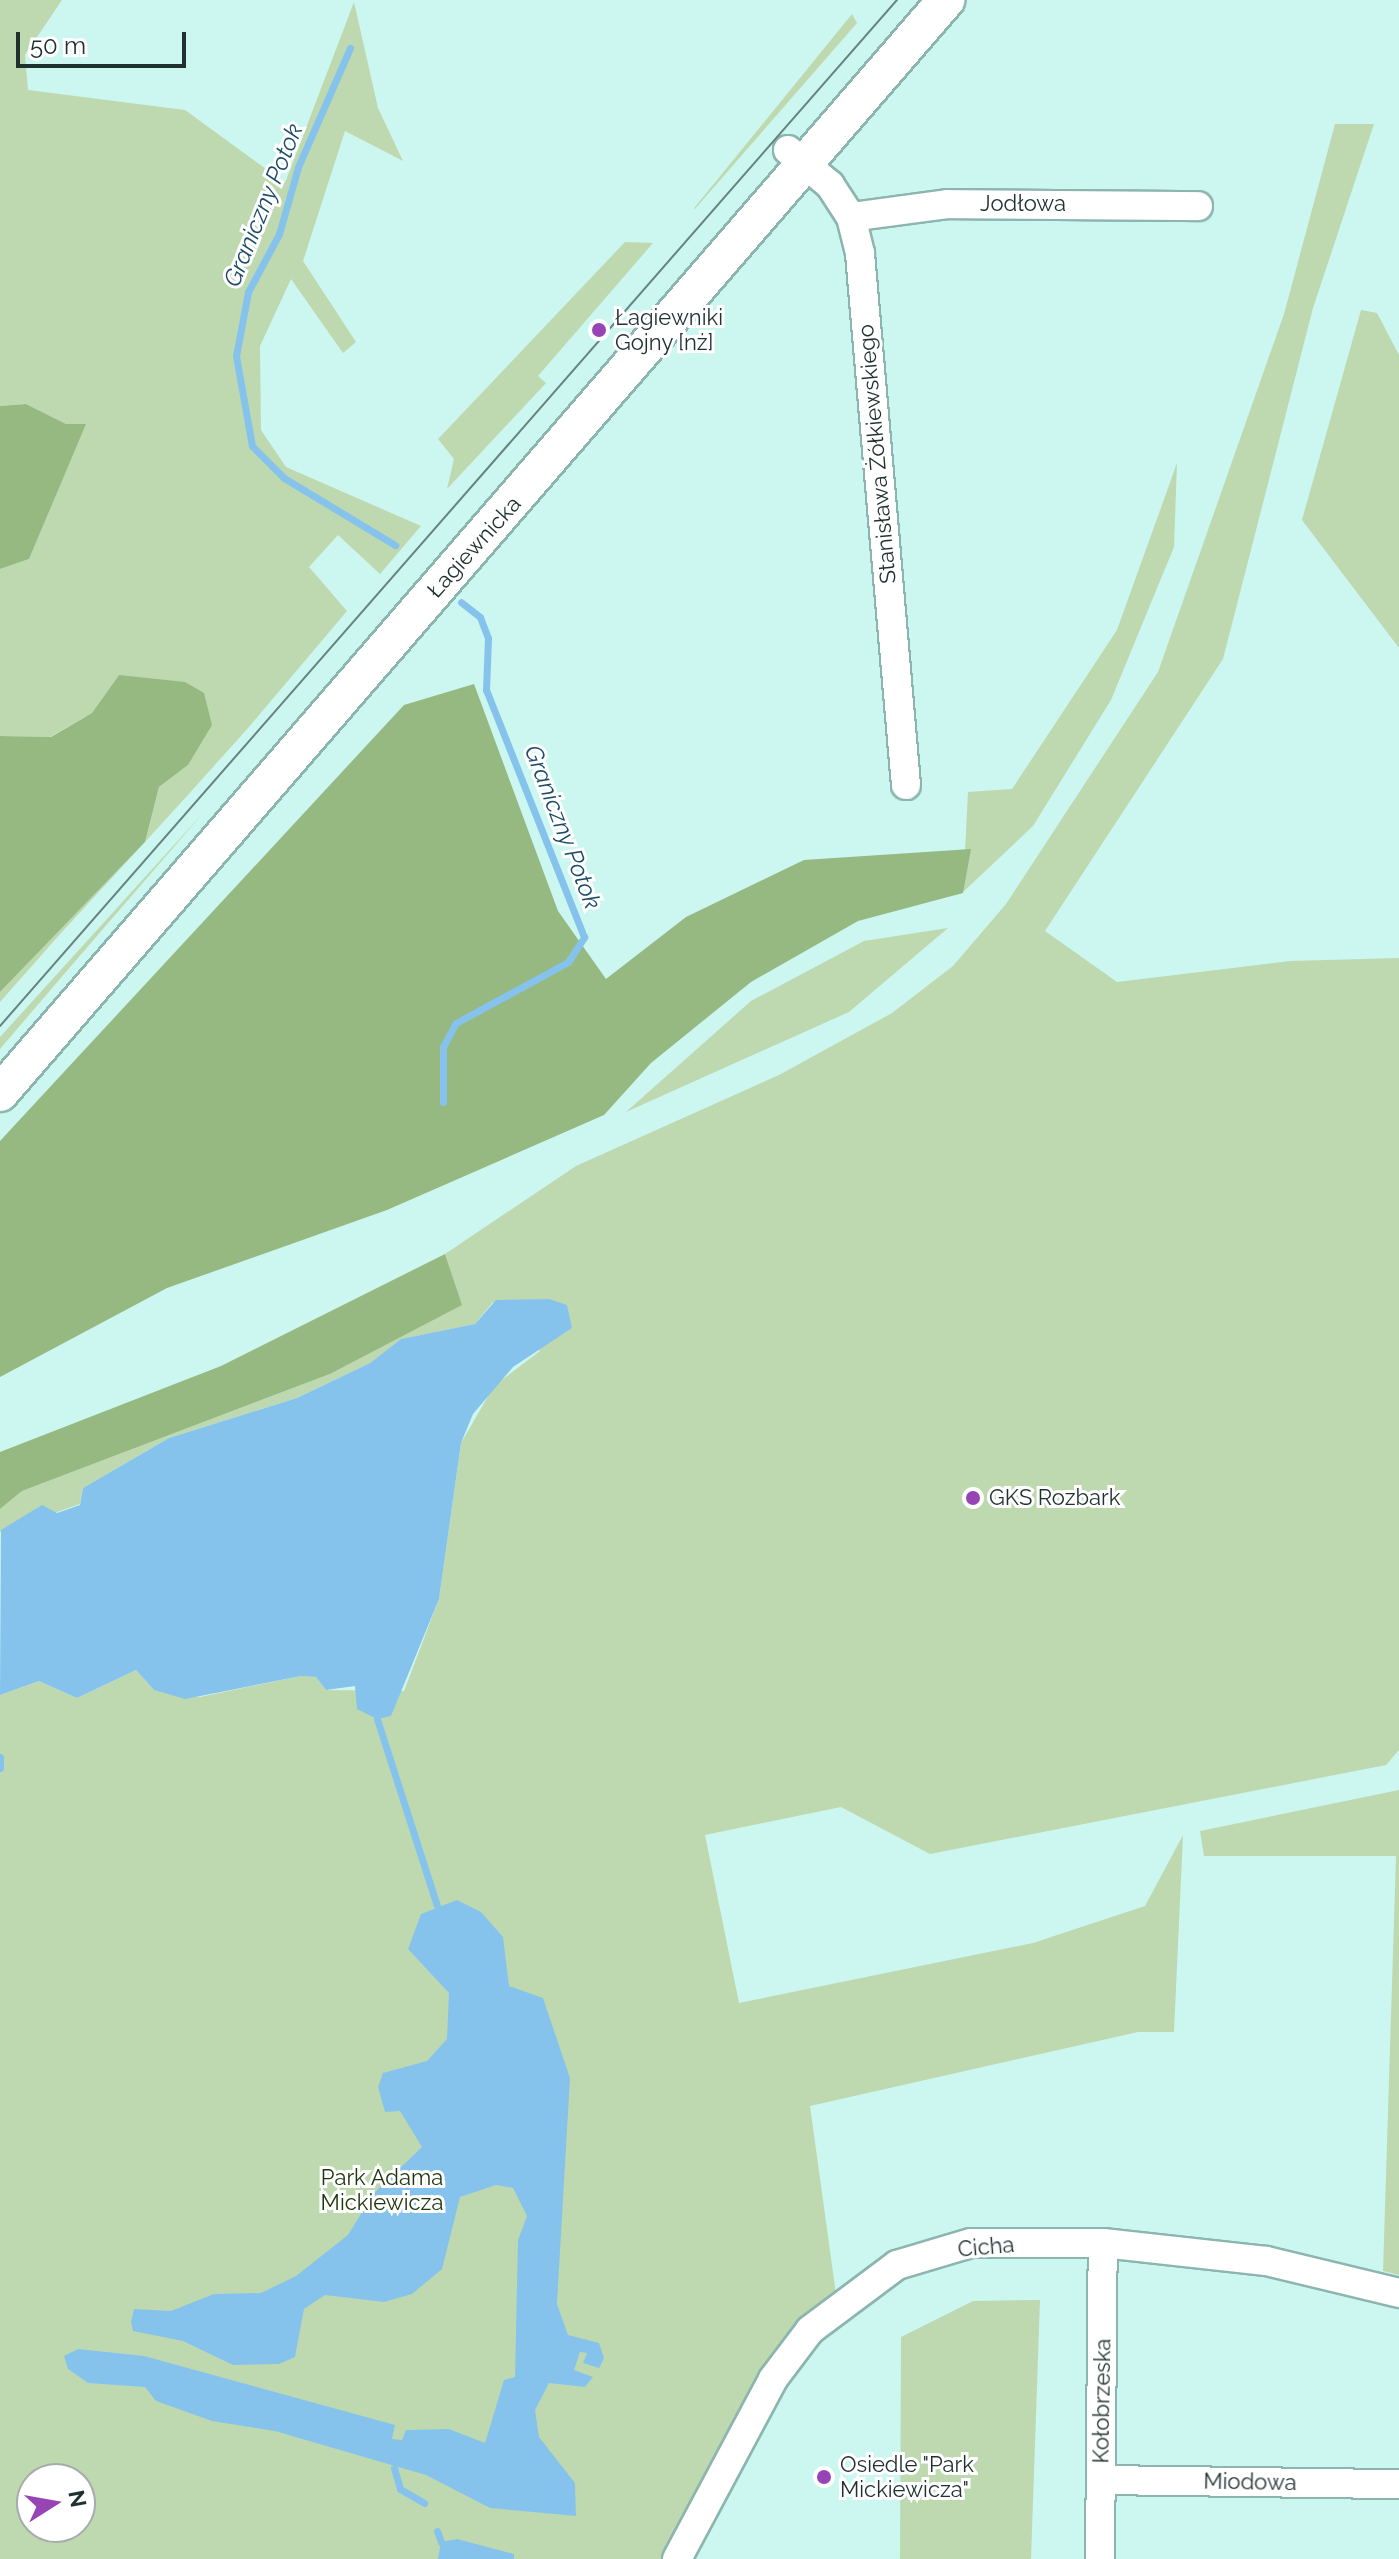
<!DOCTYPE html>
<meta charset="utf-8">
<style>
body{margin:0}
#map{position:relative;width:1399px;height:2559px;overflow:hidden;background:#ccf6f0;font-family:Raleway,sans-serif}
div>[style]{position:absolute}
.green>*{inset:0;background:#bed9b0}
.forest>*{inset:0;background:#95b981}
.water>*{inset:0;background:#86c3ec}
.stream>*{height:7px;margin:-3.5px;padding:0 3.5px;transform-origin:3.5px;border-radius:3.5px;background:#86c3ec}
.roads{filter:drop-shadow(2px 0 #8cb5b0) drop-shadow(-2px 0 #8cb5b0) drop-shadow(0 2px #8cb5b0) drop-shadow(0 -2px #8cb5b0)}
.minor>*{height:28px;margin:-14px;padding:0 14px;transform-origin:14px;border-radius:14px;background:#fff}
.major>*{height:36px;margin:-18px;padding:0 18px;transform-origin:18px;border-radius:18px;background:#fff}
.tram>*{height:2px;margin:-1px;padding:0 1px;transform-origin:1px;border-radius:1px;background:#67837f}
.dots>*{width:22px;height:22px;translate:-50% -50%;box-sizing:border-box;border:4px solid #fff;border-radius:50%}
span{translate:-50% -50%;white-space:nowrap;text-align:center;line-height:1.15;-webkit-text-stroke:6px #fff;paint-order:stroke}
.street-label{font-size:22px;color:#1f302e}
.poi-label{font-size:22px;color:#1f302e}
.left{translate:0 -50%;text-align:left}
.park-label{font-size:22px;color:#1e360e}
.water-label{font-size:24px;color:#1c4b67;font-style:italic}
.north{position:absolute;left:16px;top:2463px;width:80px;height:80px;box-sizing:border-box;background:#fff;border:2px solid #a5acab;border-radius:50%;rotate:79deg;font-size:22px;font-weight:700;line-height:32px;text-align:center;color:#1f302e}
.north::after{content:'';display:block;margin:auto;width:28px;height:36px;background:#9745b4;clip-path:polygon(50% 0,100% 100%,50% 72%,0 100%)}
.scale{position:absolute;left:16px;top:32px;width:170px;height:36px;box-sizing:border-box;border:4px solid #1f302e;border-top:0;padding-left:10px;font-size:24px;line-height:28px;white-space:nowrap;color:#1f302e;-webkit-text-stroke:6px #fff;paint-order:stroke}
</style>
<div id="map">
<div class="green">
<i style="clip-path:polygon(0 0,62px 0,25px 55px,28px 90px,185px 110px,285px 183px,354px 2px,378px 108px,403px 161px,345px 131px,303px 261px,356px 342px,343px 353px,291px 279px,260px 346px,261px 430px,286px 467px,421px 526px,380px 574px,338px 535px,309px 567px,347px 611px,248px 728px,187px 796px,145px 842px,61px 933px,0 1002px,0 992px,145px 842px,159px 787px,188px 765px,119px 675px,92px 713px,50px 737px,0 736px,0 569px,29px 559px,85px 425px,66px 424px,26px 404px,0 406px)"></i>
<i style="clip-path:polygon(852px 14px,857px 23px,694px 210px,695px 207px)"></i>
<i style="clip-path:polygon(evenodd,1335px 124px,1374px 124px,1313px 308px,1223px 659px,1045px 931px,1117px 982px,1290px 961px,1399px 958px,1399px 1750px,1386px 1765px,930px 1854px,841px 1807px,705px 1835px,739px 2003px,1033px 1943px,1145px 1906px,1183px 1835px,1174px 2032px,1138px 2032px,810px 2106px,836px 2294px,677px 2559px,0 2559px,0 1695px,39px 1681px,77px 1698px,136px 1670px,154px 1690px,200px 1697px,301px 1676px,316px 1677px,326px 1690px,404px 1691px,439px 1599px,461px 1443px,494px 1386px,540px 1351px,493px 1302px,475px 1324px,402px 1339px,370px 1363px,297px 1398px,169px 1438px,83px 1488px,80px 1504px,0 1532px,0 1509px,22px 1491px,330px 1374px,461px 1305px,445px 1254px,576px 1166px,779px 1075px,892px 1013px,953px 966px,1006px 904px,1158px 672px,1284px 314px,1335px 124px,32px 2479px,80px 2479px,80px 2527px,32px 2527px,32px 2479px)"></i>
<i style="clip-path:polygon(625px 242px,653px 243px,538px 376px,546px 383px,447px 489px,454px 459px,438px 439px)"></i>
<i style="clip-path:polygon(1361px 310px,1377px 313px,1399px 355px,1399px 648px,1302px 520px)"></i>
<i style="clip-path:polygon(1177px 463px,1174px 547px,1111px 700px,1033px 826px,963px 892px,968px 792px,1012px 789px,1117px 630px)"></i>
<i style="clip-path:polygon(204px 812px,65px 973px,0 1049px,0 1037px)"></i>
<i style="clip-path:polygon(948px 928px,849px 1012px,626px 1112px,751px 1001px,864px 941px)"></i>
<i style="clip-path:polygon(1399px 1790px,1399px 2275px,1383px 2271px,1396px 1856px,1204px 1856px,1200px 1831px)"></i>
<i style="clip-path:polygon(1040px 2300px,1031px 2559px,900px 2559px,901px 2337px,973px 2301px)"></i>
</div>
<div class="forest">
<i style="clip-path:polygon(26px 404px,66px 424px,86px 424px,29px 559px,0 569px,0 406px)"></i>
<i style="clip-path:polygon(119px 675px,185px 682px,204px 693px,212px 725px,188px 765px,159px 787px,145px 842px,0 992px,0 736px,51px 737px,92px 713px)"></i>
<i style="clip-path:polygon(474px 684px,558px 911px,606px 979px,686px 917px,804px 860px,971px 849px,963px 893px,858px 921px,751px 982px,651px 1063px,604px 1115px,387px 1210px,167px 1288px,0 1377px,0 1141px,404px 705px)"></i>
<i style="clip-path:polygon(445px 1254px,462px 1305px,330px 1374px,22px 1491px,0 1509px,0 1452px,221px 1366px)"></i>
</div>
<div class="water">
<i style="clip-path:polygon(549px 1299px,567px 1305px,572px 1328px,513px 1367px,473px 1414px,461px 1443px,439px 1599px,391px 1716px,377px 1719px,357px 1709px,355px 1686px,326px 1690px,316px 1677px,301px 1676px,185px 1699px,154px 1690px,136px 1670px,77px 1698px,39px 1681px,0 1695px,1px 1530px,42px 1505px,57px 1513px,80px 1505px,83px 1488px,169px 1438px,297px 1398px,370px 1363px,401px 1339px,475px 1324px,496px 1300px)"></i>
<i style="clip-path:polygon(457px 1900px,481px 1912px,503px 1937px,509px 1986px,543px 1998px,570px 2078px,557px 2304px,568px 2335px,599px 2343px,604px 2358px,599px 2368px,583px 2363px,587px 2353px,580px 2352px,574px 2370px,593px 2377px,585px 2387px,549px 2383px,535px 2410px,539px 2437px,575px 2483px,576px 2516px,490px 2508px,426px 2475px,275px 2431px,212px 2421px,156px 2401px,145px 2387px,88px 2383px,68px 2369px,64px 2356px,78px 2349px,144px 2356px,395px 2425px,392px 2439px,402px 2440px,406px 2430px,449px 2429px,485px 2443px,504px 2380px,515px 2377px,518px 2240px,527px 2216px,513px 2188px,496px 2185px,460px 2197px,442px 2269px,412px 2294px,384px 2302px,325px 2295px,304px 2309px,295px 2357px,279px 2364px,233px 2365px,183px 2341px,133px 2331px,131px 2322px,134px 2309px,171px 2311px,214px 2294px,261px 2293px,296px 2276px,348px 2235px,374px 2193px,422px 2147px,400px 2111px,385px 2112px,378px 2087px,383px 2073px,427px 2061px,447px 2039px,449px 1993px,408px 1949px,421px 1914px)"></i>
<i style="clip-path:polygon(457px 2539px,514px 2554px,514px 2559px,438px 2559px,441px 2542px)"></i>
</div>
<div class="stream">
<i style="left:350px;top:48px;width:130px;rotate:113.6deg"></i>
<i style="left:298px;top:167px;width:70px;rotate:105.8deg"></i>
<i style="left:279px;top:234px;width:66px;rotate:118.1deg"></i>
<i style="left:248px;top:292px;width:65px;rotate:100.6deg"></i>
<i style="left:236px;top:356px;width:91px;rotate:79.9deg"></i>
<i style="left:252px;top:446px;width:45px;rotate:45deg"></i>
<i style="left:284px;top:478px;width:130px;rotate:31.1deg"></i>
<i style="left:443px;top:1102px;width:55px;rotate:-90deg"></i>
<i style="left:443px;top:1047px;width:27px;rotate:-62deg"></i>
<i style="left:456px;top:1023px;width:128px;rotate:-28.6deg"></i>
<i style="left:568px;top:962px;width:30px;rotate:-57deg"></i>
<i style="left:584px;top:937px;width:266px;rotate:-111.6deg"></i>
<i style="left:486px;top:690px;width:52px;rotate:-87.8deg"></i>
<i style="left:488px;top:638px;width:22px;rotate:-111deg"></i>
<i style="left:480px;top:617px;width:24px;rotate:-142deg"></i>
<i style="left:377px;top:1719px;width:196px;rotate:72.2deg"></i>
<i style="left:0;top:1757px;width:11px;rotate:90deg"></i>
<i style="left:394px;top:2468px;width:22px;rotate:74deg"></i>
<i style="left:400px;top:2489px;width:28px;rotate:30deg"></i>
<i style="left:437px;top:2531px;width:12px;rotate:70deg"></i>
</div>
<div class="roads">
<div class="minor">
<i style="left:788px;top:150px;width:55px;rotate:39.8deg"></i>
<i style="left:830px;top:185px;width:38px;rotate:57deg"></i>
<i style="left:851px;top:217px;width:38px;rotate:76deg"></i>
<i style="left:860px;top:254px;width:533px;rotate:85.05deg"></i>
<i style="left:851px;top:217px;width:97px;rotate:-7.7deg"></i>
<i style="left:947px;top:204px;width:251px;rotate:0.5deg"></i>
<i style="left:1102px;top:2480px;width:297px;rotate:0.8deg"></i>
<i style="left:677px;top:2559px;width:204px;rotate:-61.9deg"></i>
<i style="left:773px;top:2379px;width:61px;rotate:-52.9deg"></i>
<i style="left:810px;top:2330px;width:109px;rotate:-36.8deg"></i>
<i style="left:897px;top:2265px;width:77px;rotate:-16.6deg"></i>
<i style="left:971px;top:2243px;width:132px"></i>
<i style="left:1103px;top:2243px;width:164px;rotate:6.3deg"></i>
<i style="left:1266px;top:2261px;width:137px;rotate:13.5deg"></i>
<i style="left:1100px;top:2559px;width:316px;rotate:-89.5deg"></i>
</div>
<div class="major">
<i style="left:0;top:1093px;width:1446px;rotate:-49.12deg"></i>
</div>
</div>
<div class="tram">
<i style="left:0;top:1026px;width:1363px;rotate:-48.84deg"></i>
</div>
<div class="dots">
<i style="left:599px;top:330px;background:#9745b4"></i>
<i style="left:973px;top:1498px;background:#9745b4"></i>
<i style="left:824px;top:2477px;background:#9745b4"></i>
</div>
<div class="street-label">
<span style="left:1023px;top:204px">Jodłowa</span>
<span style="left:877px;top:454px;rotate:-95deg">Stanisława Żółkiewskiego</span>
<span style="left:474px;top:547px;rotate:-48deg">Łagiewnicka</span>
<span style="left:986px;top:2247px;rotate:-5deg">Cicha</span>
<span style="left:1102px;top:2401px;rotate:-89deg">Kołobrzeska</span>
<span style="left:1250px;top:2482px;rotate:1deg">Miodowa</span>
</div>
<div class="poi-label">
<span class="left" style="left:615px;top:330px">Łagiewniki<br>Gojny [nż]</span>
<span class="left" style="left:989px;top:1498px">GKS Rozbark</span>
<span class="left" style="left:840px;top:2477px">Osiedle "Park<br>Mickiewicza"</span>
</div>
<div class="park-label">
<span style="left:382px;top:2190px">Park Adama<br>Mickiewicza</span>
</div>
<div class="water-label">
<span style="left:263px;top:205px;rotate:-68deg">Graniczny Potok</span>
<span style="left:563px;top:827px;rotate:69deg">Graniczny Potok</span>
</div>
<div class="north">N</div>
<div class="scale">50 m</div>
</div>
